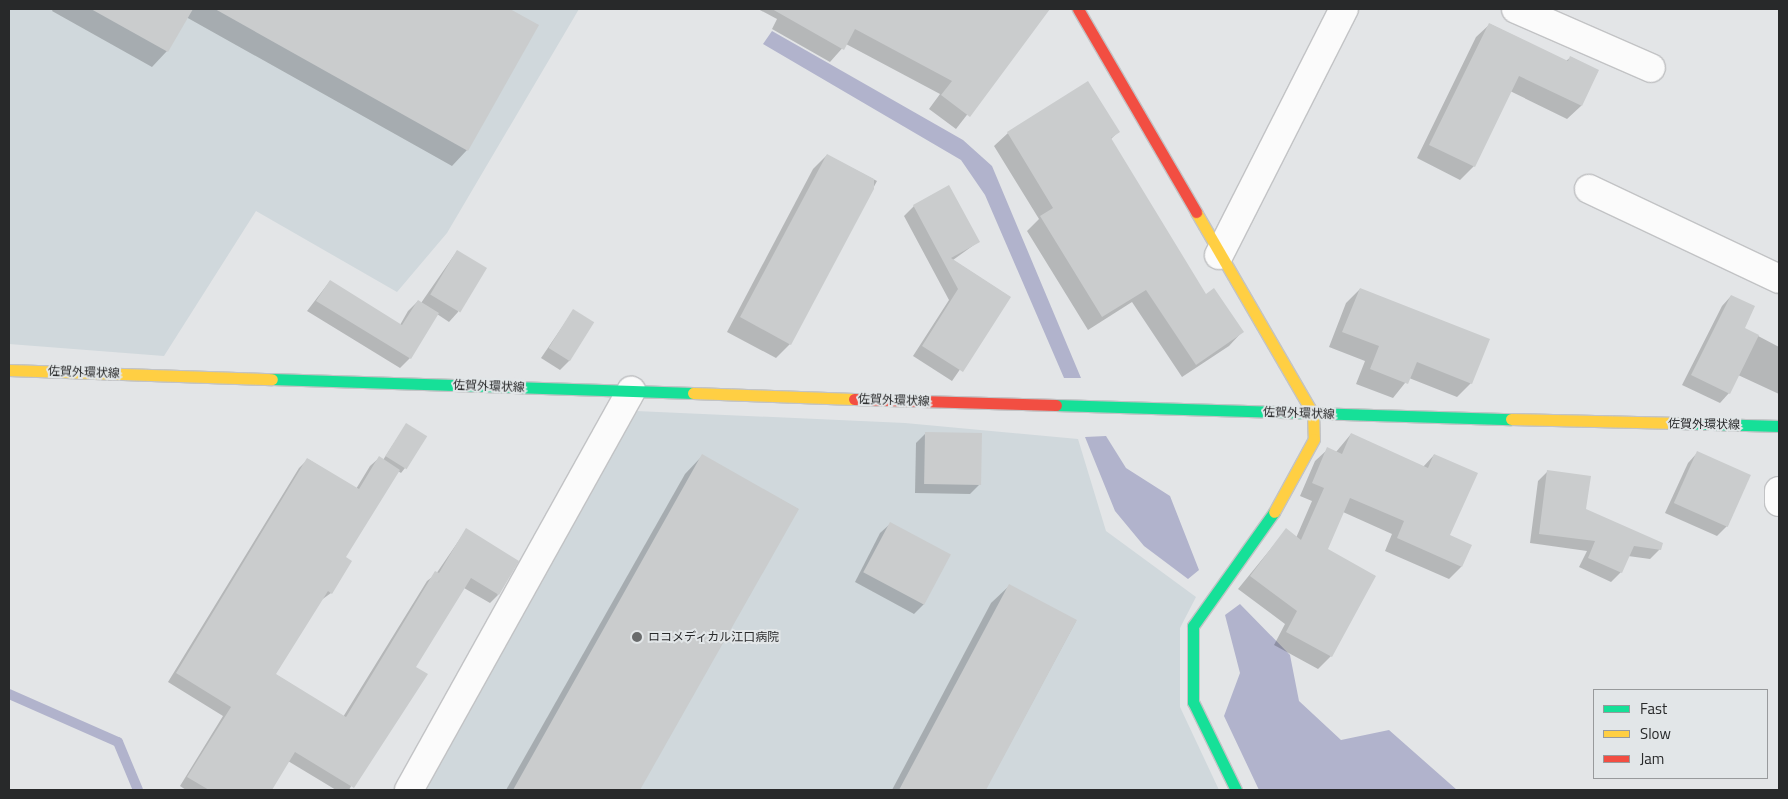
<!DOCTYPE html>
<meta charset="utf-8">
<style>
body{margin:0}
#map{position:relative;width:1788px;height:799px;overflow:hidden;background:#e3e5e7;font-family:"Titillium Web","Noto Sans JP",sans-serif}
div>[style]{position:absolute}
.built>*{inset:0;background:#d0d8dc}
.water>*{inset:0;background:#b1b3cc}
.shadow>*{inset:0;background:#0003}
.stream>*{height:10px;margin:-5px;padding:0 5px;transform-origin:5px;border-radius:5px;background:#b1b3cc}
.building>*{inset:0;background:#cacccd;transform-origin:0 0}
.roads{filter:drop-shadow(1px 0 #c2c3c5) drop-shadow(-1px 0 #c2c3c5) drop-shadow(0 1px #c2c3c5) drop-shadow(0 -1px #c2c3c5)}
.street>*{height:28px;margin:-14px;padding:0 14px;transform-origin:14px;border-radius:14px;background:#fbfbfb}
.fast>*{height:11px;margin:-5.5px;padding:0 5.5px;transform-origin:5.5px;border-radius:5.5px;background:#16e098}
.slow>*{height:11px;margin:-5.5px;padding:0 5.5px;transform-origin:5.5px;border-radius:5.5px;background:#ffcf43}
.jam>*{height:11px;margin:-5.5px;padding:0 5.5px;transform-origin:5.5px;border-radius:5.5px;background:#f24e42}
.dots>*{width:14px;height:14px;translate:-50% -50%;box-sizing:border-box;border:2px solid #e2e6e8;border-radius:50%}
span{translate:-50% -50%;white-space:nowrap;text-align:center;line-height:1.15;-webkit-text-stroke:4px #e2e6e8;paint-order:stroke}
.street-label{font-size:12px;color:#28292a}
.poi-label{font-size:12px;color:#28292a}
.left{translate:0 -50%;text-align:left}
.frame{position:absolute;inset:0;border:10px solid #28292a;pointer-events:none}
.legend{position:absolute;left:1593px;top:689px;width:175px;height:90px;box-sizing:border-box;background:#e2e6e8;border:1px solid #989a9c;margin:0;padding:6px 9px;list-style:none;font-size:15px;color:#28292a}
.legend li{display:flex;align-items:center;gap:10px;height:25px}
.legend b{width:25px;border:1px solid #989a9c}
</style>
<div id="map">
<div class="built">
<i style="clip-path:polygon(9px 9px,579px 9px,447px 233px,397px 292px,256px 211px,164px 356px,9px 344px)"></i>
<i style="clip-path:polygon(636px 411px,905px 423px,1078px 439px,1106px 531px,1196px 597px,1180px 628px,1180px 707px,1219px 790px,422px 790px)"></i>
</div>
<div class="water">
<i style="clip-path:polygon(772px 31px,963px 140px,992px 166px,1081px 378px,1064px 378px,985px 195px,961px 160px,763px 44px)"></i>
<i style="clip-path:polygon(1106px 436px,1126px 468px,1170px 496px,1199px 570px,1188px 579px,1144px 546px,1115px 511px,1085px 437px)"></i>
<i style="clip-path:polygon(1240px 604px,1290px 655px,1299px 701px,1341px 740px,1389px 730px,1457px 790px,1259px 790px,1224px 716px,1240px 673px,1225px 615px)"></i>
</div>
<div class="shadow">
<i style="clip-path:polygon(53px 9px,507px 9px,537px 25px,467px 150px,452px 166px,186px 17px,167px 51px,152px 67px,52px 11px)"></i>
<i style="clip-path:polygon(758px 9px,1049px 9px,956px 129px,929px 109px,940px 94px,846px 44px,830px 62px,772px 29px,777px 19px)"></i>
<i style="clip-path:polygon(1490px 24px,1566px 61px,1571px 57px,1598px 71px,1581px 106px,1567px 119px,1510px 91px,1474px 166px,1460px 180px,1417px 158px,1476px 37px)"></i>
<i style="clip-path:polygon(1118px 132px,1110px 140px,1205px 296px,1242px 332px,1229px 346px,1182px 377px,1132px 302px,1088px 330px,1027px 231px,1039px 219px,994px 146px,1008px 133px)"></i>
<i style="clip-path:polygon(827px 155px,877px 181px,790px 344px,776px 358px,727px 332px,813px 169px)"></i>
<i style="clip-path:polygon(914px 206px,978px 242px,953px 260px,1010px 297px,952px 381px,913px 356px,949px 300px,904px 216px)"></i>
<i style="clip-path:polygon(457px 251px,458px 312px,449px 322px,437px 314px,410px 358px,400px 368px,307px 311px,330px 281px,400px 325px,408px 311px,418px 301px,421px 303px)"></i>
<i style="clip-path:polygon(1360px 289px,1471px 383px,1457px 397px,1409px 378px,1393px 398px,1356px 384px,1365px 361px,1329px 347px,1346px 303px)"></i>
<i style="clip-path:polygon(1731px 296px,1743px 328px,1779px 347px,1779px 394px,1738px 375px,1729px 393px,1720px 403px,1682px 385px,1722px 306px)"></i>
<i style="clip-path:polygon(573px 311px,570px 360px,560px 370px,541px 358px)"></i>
<i style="clip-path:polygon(406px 425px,405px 468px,401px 473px,398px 471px,344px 557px,331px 593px,320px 601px,275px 674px,343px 717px,427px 581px,436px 574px,466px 530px,498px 595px,490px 603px,464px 588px,414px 668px,349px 790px,336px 790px,288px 761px,271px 790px,186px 790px,180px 786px,223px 716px,168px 682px,299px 468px,308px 459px,356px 489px,370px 466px,379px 458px,383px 460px)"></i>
<i style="clip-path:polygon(926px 433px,980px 484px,970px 494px,915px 493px,916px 443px)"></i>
<i style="clip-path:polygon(1351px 434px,1423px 467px,1434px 455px,1448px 536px,1470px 546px,1461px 567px,1449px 579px,1385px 551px,1392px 534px,1343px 512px,1326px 550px,1375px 576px,1331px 656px,1318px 669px,1274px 645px,1285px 624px,1238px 589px,1286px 530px,1296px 538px,1312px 501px,1300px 496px,1315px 461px,1328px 449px,1336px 452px)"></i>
<i style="clip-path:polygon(1697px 453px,1727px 526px,1717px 536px,1665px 513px,1688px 463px)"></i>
<i style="clip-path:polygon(702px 456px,798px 509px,639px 790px,506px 790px,685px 474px)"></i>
<i style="clip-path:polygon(1548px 471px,1585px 510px,1660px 549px,1650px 559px,1628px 556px,1621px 572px,1611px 582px,1579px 567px,1587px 551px,1530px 543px,1538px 481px)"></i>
<i style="clip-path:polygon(890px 524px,924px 604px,914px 614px,855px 582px,880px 533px)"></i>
<i style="clip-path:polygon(1009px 586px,1076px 621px,985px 790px,892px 790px,991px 603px)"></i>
</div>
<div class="stream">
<i style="left:9px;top:694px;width:119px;rotate:23.8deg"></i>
<i style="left:118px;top:742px;width:52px;rotate:67.4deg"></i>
</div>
<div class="building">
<i style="clip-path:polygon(91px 9px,193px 9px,168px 52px)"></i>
<i style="clip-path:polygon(215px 9px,510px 9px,539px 25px,468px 151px)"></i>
<i style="clip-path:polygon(772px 9px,1050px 9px,970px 117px,941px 95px,952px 81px,855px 29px,844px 50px)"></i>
<i style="clip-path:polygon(1489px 23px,1568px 61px,1570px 56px,1599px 70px,1582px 106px,1519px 76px,1475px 167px,1429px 145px)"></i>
<i style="clip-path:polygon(1088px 81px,1120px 132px,1111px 138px,1206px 294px,1214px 288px,1244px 332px,1196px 365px,1146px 290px,1102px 317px,1040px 216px,1053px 208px,1007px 132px)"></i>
<i style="clip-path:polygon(827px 154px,874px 179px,874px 189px,791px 345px,740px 317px)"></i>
<i style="clip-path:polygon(949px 185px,980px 242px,951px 258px,1011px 297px,963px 372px,922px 346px,958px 289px,913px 205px)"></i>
<i style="left:457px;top:250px;width:35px;height:52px;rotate:31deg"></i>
<i style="clip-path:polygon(330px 280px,402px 325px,418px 300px,439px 313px,411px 359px,316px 301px)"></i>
<i style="clip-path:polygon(1360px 288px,1490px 339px,1472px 384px,1417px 362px,1408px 384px,1370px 369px,1379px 346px,1342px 332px)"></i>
<i style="clip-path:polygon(1731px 295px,1755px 306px,1745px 328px,1759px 335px,1730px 394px,1691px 375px)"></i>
<i style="left:573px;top:309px;width:25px;height:46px;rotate:32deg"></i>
<i style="left:406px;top:423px;width:25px;height:39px;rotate:32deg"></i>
<i style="left:925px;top:432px;width:57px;height:52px;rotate:1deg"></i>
<i style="clip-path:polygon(1351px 433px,1428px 468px,1434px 454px,1478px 473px,1450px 535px,1472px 545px,1462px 567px,1397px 538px,1404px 521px,1350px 498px,1328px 549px,1376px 576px,1332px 657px,1286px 632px,1297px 611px,1250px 576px,1286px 528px,1301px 540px,1324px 488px,1312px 483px,1327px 447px,1342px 454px)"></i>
<i style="left:1697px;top:451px;width:59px;height:57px;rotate:24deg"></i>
<i style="clip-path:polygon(702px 454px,799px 509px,640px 790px,513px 790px)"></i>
<i style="clip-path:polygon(379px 456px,400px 470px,346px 557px,352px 561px,332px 594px,328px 591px,276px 674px,346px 717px,435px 571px,439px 573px,466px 528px,519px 561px,499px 595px,471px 578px,416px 667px,428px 674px,354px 788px,295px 752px,272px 790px,209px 790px,187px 777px,231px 707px,176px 673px,307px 458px,359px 489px)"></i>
<i style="clip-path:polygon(1547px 470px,1591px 476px,1586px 509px,1663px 543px,1661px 550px,1634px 546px,1622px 573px,1588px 558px,1595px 541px,1539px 534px)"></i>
<i style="left:890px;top:522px;width:69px;height:57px;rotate:28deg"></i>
<i style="clip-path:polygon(1009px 584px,1077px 620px,986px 790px,899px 790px)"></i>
</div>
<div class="roads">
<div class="street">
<i style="left:1516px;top:9px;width:147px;rotate:23.6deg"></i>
<i style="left:1589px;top:189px;width:210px;rotate:25.3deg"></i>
<i style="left:1219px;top:255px;width:276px;rotate:-63.1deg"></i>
<i style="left:1779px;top:491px;width:11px;rotate:90deg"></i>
<i style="left:409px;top:790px;width:457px;rotate:-60.9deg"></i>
</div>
<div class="fast">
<i style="left:272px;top:379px;width:421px;rotate:1.9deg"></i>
<i style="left:1056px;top:405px;width:455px;rotate:1.8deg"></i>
<i style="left:1679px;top:423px;width:100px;rotate:1.7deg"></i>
<i style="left:1236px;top:790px;width:98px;rotate:-116deg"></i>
<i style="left:1193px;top:702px;width:76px;rotate:-90deg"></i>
<i style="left:1193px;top:626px;width:140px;rotate:-54.6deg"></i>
</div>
<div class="slow">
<i style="left:1196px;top:212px;width:233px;rotate:59.9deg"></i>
<i style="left:1313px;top:414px;width:25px;rotate:88deg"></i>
<i style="left:1314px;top:439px;width:83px;rotate:118.7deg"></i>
<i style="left:9px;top:370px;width:263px;rotate:2deg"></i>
<i style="left:693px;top:393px;width:161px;rotate:2.1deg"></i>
<i style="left:1511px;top:419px;width:168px;rotate:1.4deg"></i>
</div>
<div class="jam">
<i style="left:1078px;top:9px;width:235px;rotate:59.8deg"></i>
<i style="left:854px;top:399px;width:202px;rotate:1.7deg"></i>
</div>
</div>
<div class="dots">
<i style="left:637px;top:637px;background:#696b6c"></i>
</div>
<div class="street-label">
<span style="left:84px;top:372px;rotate:2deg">佐賀外環状線</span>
<span style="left:489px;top:386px;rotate:2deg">佐賀外環状線</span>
<span style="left:894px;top:400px;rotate:2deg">佐賀外環状線</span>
<span style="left:1299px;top:413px;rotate:2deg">佐賀外環状線</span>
<span style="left:1704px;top:424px;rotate:1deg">佐賀外環状線</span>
</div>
<div class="poi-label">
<span class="left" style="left:648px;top:637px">ロコメディカル江口病院</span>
</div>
<div class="frame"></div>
<ul class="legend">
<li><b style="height:6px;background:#16e098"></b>Fast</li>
<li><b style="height:6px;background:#ffcf43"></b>Slow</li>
<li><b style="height:6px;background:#f24e42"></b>Jam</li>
</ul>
</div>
